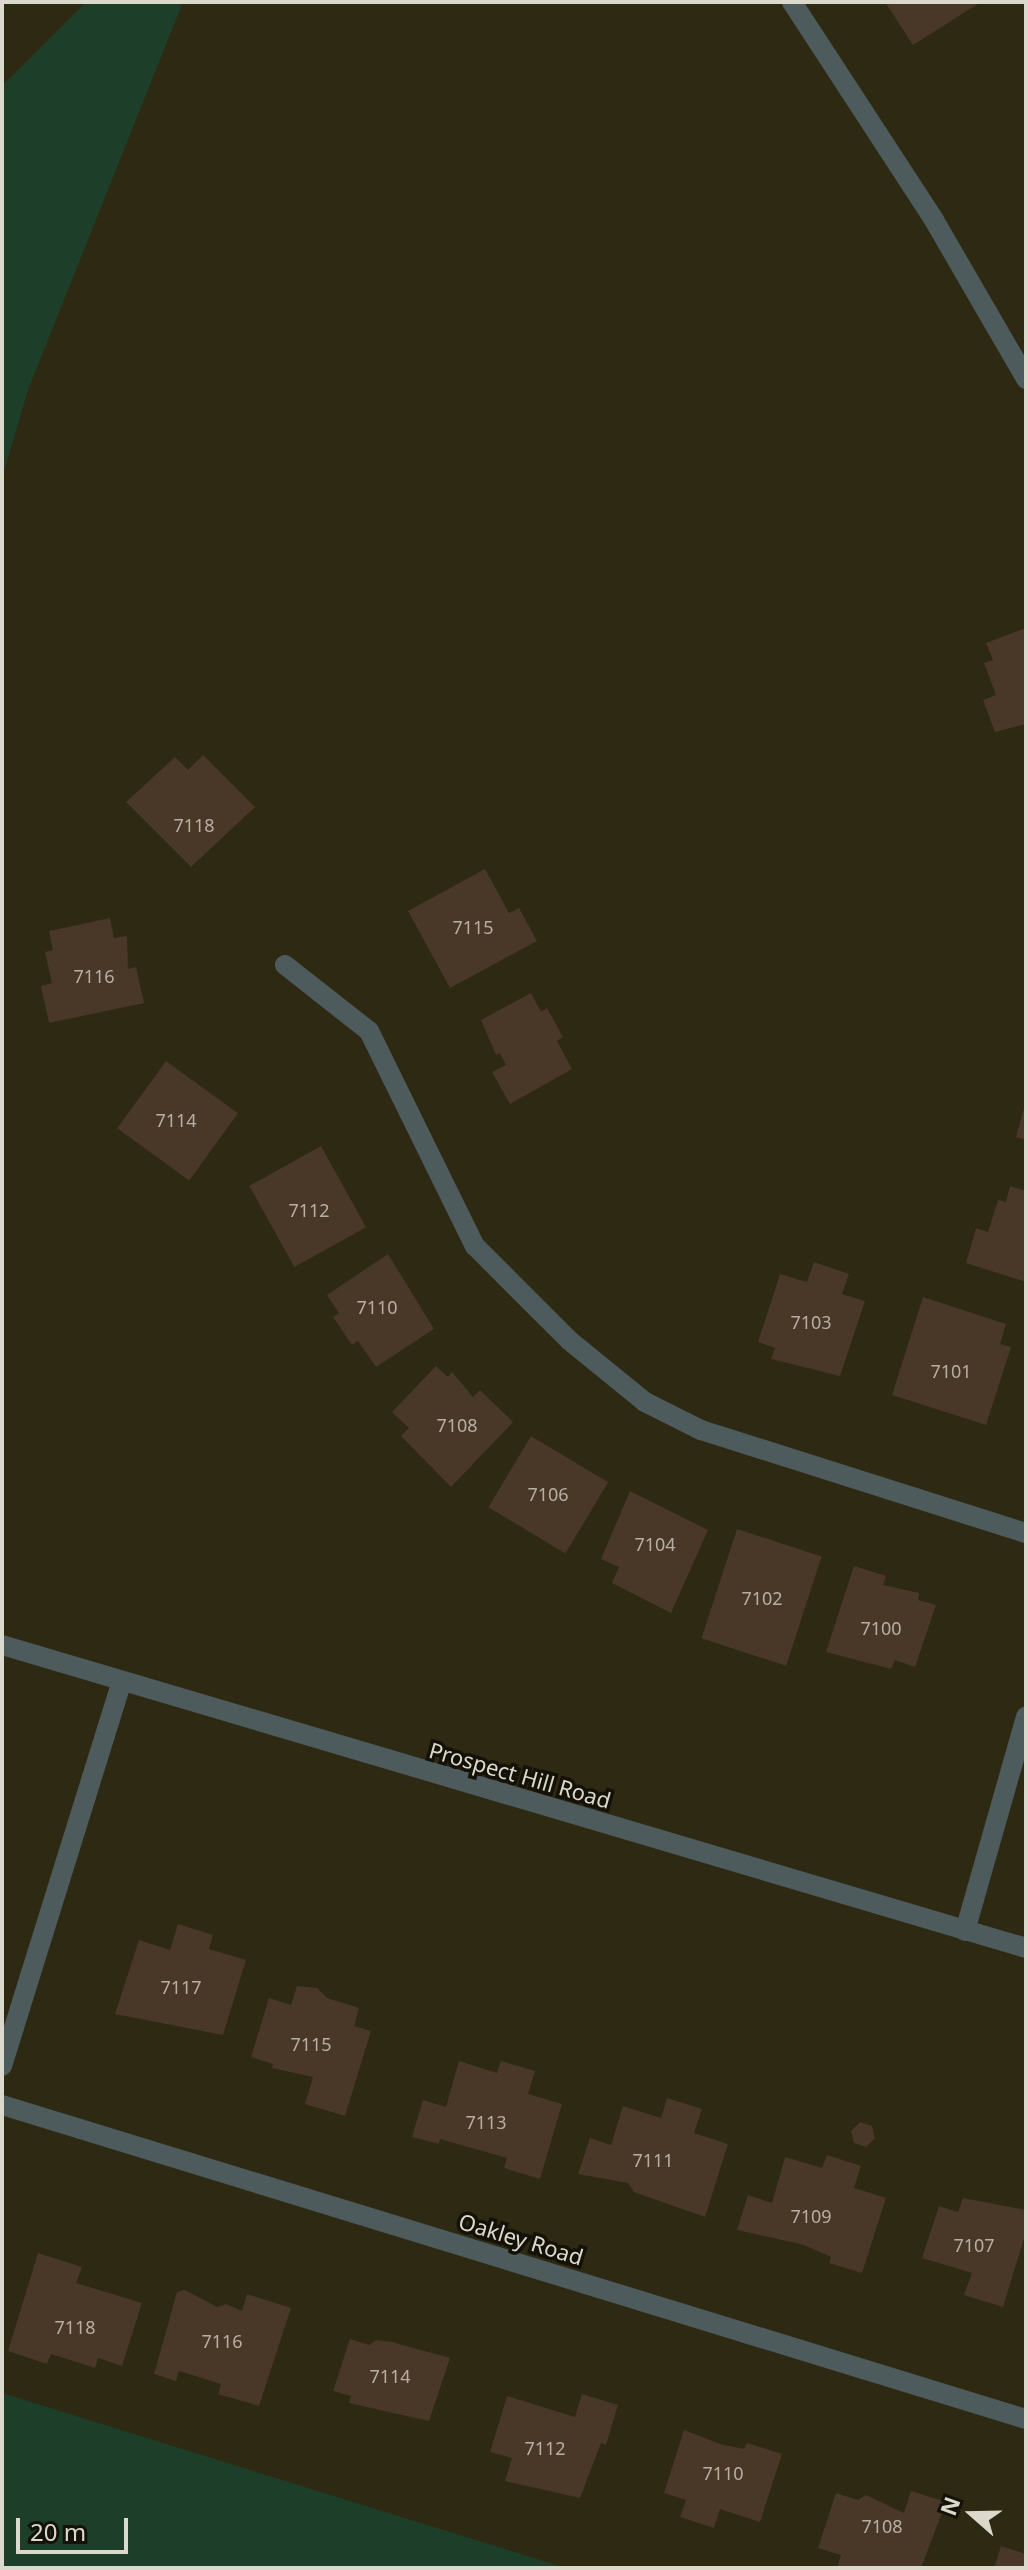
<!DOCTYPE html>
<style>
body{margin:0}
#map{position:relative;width:1028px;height:2570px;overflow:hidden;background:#2e2913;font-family:"Noto Sans",sans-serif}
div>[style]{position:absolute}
.green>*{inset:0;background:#1d3e29}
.building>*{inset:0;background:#493727;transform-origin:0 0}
.minor>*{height:20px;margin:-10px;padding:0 10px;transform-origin:10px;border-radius:10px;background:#4e5b5c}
.tertiary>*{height:20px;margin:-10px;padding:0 10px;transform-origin:10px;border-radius:10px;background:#4e5b5c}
span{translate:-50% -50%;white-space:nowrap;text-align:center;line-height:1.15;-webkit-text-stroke:7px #141108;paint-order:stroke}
.number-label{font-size:18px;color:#b6b0a2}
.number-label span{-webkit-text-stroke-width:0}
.street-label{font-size:22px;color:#dbd9cb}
.frame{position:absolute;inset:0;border:4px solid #dbd9cb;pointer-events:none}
.north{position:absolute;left:932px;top:2474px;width:80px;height:80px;-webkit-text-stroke:6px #141108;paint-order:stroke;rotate:290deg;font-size:22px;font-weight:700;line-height:32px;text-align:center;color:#dbd9cb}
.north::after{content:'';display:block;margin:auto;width:28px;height:36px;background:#dbd9cb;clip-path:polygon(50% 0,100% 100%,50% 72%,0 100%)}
.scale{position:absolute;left:16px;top:2518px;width:112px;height:36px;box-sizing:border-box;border:4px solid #dbd9cb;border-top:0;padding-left:10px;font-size:24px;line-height:28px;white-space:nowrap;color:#dbd9cb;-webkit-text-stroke:6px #141108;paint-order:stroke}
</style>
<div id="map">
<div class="green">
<i style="clip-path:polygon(86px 2px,183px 2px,28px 390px,2px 479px,2px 86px)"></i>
<i style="clip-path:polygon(2px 2393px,566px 2568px,2px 2568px)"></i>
</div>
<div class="building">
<i style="clip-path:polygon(885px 2px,981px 2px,913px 45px)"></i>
<i style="clip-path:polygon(1026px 628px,1026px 724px,995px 732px,983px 700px,996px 695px,984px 663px,993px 660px,986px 643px)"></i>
<i style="clip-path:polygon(203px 755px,255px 807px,191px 867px,126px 802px,175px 757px,188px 770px)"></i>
<i style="clip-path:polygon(485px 869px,509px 913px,519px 908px,537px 941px,450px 988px,408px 911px)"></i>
<i style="clip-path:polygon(110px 918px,114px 938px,127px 936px,128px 969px,136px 967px,144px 1003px,49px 1023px,41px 986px,52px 983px,45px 952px,53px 950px,49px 931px)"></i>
<i style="clip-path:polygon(531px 993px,541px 1012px,547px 1008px,563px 1037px,557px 1041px,572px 1069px,510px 1104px,492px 1072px,506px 1065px,500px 1053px,496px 1055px,481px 1020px)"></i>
<i style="left:166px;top:1061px;width:89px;height:83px;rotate:36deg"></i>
<i style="clip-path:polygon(1025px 1104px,1026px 1104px,1026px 1140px,1016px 1137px)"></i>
<i style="left:321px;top:1146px;width:93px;height:82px;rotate:61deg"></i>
<i style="clip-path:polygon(1010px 1186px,1026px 1191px,1026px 1282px,966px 1263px,976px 1228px,988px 1232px,998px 1200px,1006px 1202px)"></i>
<i style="clip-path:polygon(388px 1254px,434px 1329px,376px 1367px,358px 1341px,352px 1345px,333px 1317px,339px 1313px,327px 1295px)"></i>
<i style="clip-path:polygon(814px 1262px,849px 1274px,842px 1294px,865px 1301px,840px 1376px,771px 1359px,775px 1348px,758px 1342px,780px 1274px,807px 1282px)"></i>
<i style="clip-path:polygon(923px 1297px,1006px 1324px,1000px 1344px,1011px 1347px,986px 1425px,892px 1395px)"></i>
<i style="clip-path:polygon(436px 1366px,448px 1377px,452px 1372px,473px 1397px,480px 1390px,513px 1422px,451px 1487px,401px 1436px,409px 1428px,392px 1412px)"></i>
<i style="left:531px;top:1436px;width:90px;height:83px;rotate:31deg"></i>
<i style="clip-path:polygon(630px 1491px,708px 1530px,671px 1613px,612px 1583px,619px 1567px,601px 1559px)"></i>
<i style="left:737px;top:1529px;width:89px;height:115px;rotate:18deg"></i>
<i style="clip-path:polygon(854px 1566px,886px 1576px,883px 1585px,919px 1593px,918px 1600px,936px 1605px,915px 1667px,895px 1660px,891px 1669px,826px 1652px)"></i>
<i style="clip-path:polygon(178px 1924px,213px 1935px,209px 1949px,246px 1960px,223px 2035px,115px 2014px,139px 1940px,170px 1950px)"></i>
<i style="clip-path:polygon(297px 1986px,317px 1988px,327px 1998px,359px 2008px,354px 2026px,371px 2031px,345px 2116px,305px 2104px,313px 2077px,272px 2068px,273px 2064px,251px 2057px,269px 1998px,291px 2005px)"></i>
<i style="clip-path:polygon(459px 2061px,497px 2073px,501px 2061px,535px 2071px,528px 2094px,562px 2104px,540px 2179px,504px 2168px,507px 2158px,440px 2139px,439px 2144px,412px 2137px,423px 2100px,446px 2107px)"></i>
<i style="clip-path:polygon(667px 2098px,702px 2109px,694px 2133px,728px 2144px,705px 2217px,634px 2192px,628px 2183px,578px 2174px,590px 2138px,611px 2145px,623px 2106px,661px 2118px)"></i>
<i style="clip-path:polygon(860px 2122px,872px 2126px,875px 2138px,866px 2147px,854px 2143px,851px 2131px)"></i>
<i style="clip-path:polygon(827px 2155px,861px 2166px,854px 2188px,886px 2198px,862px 2273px,829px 2263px,831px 2257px,804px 2245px,737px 2230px,748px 2195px,772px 2203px,785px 2157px,822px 2168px)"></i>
<i style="clip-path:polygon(963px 2198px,1026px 2210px,1026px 2232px,1003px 2307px,964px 2295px,972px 2273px,922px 2258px,939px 2206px,958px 2212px)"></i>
<i style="clip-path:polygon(38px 2253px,82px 2267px,76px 2283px,142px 2303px,122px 2366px,98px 2358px,95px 2368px,51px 2354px,47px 2364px,8px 2351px)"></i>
<i style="clip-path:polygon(185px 2290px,217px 2307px,226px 2304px,242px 2311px,247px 2294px,291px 2308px,259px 2406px,218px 2394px,221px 2384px,179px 2371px,176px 2381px,154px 2374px,177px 2292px)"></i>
<i style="clip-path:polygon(350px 2339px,369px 2345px,376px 2340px,392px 2342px,450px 2358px,429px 2421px,349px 2403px,351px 2396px,333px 2391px)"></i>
<i style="clip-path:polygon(582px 2394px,618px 2405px,606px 2445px,601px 2443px,580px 2498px,505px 2481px,512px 2458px,490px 2452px,507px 2396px,575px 2417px)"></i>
<i style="clip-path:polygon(684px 2430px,720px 2444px,744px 2449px,747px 2443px,782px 2454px,760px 2522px,720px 2509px,714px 2528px,680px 2517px,686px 2500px,664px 2493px)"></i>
<i style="clip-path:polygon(911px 2491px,946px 2502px,921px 2568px,837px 2568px,841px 2555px,818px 2548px,836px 2493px,858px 2500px,866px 2495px,904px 2513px)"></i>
<i style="clip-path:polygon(1001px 2546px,1026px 2554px,1026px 2568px,994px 2568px)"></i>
</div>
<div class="minor">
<i style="left:792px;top:2px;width:260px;rotate:56.9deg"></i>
<i style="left:934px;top:220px;width:184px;rotate:59.9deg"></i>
<i style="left:285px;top:965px;width:107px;rotate:38.2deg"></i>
<i style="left:369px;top:1031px;width:240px;rotate:63.8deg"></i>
<i style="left:475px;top:1246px;width:134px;rotate:45deg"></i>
<i style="left:570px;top:1341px;width:97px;rotate:39.1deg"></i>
<i style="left:645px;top:1402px;width:63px;rotate:26.6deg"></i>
<i style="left:701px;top:1430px;width:341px;rotate:17.6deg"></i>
<i style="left:965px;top:1931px;width:223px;rotate:-74.1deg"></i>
<i style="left:2px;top:2066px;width:401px;rotate:-72.7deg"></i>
<i style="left:2px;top:2105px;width:1071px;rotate:17.05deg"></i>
</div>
<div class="tertiary">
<i style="left:2px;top:1645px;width:1068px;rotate:16.48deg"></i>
</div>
<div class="number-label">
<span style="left:194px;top:825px">7118</span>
<span style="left:473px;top:927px">7115</span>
<span style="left:94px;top:976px">7116</span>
<span style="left:176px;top:1120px">7114</span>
<span style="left:309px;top:1210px">7112</span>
<span style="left:377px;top:1307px">7110</span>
<span style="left:811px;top:1322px">7103</span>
<span style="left:951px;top:1371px">7101</span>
<span style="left:457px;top:1425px">7108</span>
<span style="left:548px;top:1494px">7106</span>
<span style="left:655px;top:1544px">7104</span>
<span style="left:762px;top:1598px">7102</span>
<span style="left:881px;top:1628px">7100</span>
<span style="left:181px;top:1987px">7117</span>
<span style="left:311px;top:2044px">7115</span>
<span style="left:486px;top:2122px">7113</span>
<span style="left:653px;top:2160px">7111</span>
<span style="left:811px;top:2216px">7109</span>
<span style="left:974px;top:2245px">7107</span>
<span style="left:75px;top:2327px">7118</span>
<span style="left:222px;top:2341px">7116</span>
<span style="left:390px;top:2376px">7114</span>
<span style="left:545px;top:2448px">7112</span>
<span style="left:723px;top:2473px">7110</span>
<span style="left:882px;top:2526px">7108</span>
</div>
<div class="street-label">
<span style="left:520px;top:1775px;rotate:16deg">Prospect Hill Road</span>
<span style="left:521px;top:2239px;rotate:17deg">Oakley Road</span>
</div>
<div class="frame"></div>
<div class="north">N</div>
<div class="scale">20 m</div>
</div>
